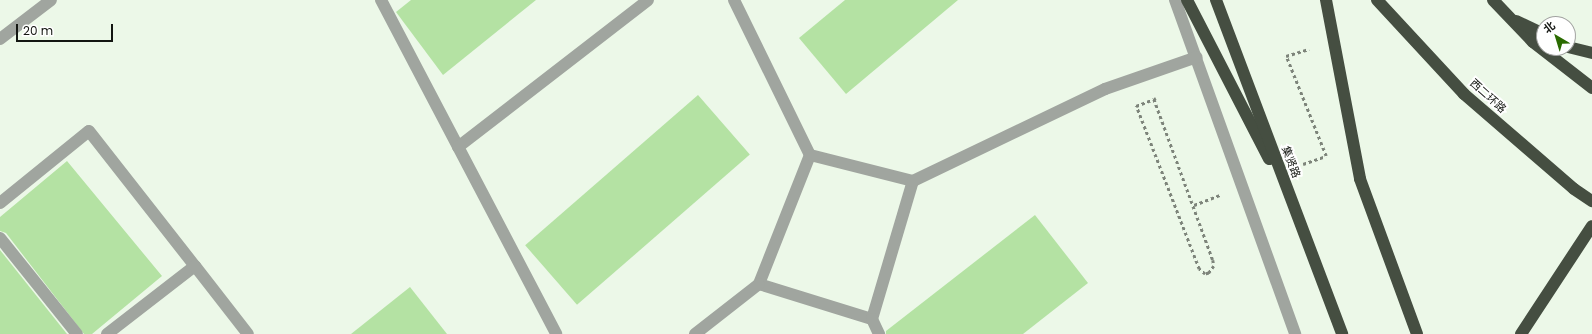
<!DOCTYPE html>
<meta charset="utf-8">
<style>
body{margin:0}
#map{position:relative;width:1592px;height:334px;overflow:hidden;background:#ecf8e8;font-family:Poppins,"Noto Sans SC",sans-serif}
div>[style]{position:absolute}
.building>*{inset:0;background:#b4e2a3;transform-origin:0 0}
.path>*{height:2.5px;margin-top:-1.25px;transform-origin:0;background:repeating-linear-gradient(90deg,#7d847a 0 3px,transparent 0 6px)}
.minor>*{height:12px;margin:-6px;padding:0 6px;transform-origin:6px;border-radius:6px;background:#a0a59f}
.highway>*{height:12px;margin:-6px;padding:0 6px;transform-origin:6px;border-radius:6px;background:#454e41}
span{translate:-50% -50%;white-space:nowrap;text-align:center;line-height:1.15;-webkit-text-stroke:4px #fff;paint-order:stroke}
.street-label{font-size:11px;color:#131611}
.north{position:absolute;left:1536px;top:16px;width:40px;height:40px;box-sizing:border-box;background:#fff;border:1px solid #a1a2a0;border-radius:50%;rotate:322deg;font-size:11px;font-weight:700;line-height:16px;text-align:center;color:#131611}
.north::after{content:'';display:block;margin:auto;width:14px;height:18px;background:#2a6b00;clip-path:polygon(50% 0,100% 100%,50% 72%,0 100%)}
.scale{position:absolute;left:16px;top:24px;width:97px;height:18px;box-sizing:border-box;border:2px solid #131611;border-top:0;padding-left:5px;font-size:12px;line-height:14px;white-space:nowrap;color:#131611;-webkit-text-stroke:3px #fff;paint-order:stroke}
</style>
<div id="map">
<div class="building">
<i style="clip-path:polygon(411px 0,536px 0,443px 75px,396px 12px)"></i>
<i style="clip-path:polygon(845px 0,958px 0,846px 94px,799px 38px)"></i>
<i style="left:698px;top:95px;width:79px;height:229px;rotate:49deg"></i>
<i style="clip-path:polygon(67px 161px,162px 276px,92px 334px,84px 334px,6px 233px,0 231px,0 217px)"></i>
<i style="clip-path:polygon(1035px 215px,1088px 283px,1023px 334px,886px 334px,886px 331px)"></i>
<i style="clip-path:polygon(0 250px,67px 334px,0 334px)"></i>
<i style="clip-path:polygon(410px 287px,447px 334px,351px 334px)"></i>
</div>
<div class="path">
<i style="left:1154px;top:99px;width:171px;rotate:69.9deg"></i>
<i style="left:1213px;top:260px;width:6px;rotate:81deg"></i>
<i style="left:1214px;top:266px;width:9px;rotate:126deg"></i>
<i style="left:1209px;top:273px;width:4px;rotate:166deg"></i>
<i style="left:1205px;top:274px;width:8px;rotate:-140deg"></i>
<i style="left:1199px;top:269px;width:175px;rotate:-111.1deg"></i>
<i style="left:1136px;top:106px;width:19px;rotate:-21deg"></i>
<i style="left:1154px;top:99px;width:2px;rotate:-27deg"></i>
<i style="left:1303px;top:164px;width:24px;rotate:-19deg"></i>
<i style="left:1326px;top:156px;width:108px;rotate:-111.8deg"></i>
<i style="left:1286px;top:56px;width:24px;rotate:-17deg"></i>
<i style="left:1194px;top:205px;width:28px;rotate:-21deg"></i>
</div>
<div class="minor">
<i style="left:381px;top:0;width:377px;rotate:62.3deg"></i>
<i style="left:734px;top:0;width:173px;rotate:63.9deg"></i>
<i style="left:810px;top:155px;width:139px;rotate:111.6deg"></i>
<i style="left:759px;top:284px;width:118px;rotate:17.2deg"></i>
<i style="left:872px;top:319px;width:144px;rotate:-73.5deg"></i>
<i style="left:913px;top:181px;width:106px;rotate:-165.8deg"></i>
<i style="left:1175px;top:0;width:355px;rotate:70.2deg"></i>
<i style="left:0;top:39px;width:64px;rotate:-37.4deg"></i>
<i style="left:458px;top:147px;width:240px;rotate:-37.7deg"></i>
<i style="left:913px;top:181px;width:213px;rotate:-25.6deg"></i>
<i style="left:1105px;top:89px;width:97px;rotate:-19.2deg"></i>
<i style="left:0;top:203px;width:114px;rotate:-39deg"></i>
<i style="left:89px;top:131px;width:172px;rotate:51.9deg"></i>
<i style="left:0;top:238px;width:123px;rotate:51.3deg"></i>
<i style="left:872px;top:319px;width:17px;rotate:65deg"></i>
<i style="left:107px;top:334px;width:111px;rotate:-37.7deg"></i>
<i style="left:195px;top:266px;width:86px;rotate:52.1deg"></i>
<i style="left:695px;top:334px;width:81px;rotate:-38deg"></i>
</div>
<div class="highway">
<i style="left:1187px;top:0;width:179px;rotate:62.7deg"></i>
<i style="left:1216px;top:0;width:357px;rotate:69.3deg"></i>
<i style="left:1326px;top:0;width:182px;rotate:79.2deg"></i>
<i style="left:1360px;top:179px;width:165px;rotate:69.8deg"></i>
<i style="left:1377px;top:0;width:128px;rotate:47.2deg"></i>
<i style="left:1464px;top:94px;width:145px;rotate:40.8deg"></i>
<i style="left:1574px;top:189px;width:22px;rotate:34deg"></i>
<i style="left:1493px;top:0;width:58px;rotate:46.4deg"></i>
<i style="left:1533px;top:42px;width:75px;rotate:37.9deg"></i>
<i style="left:1516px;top:21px;width:31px;rotate:25deg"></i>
<i style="left:1568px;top:47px;width:25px;rotate:14deg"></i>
<i style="left:1521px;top:334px;width:129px;rotate:-56.7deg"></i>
</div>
<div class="street-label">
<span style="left:1488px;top:96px;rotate:42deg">西二环路</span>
<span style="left:1291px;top:162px;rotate:69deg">集贤路</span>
</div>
<div class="north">北</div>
<div class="scale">20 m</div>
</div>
